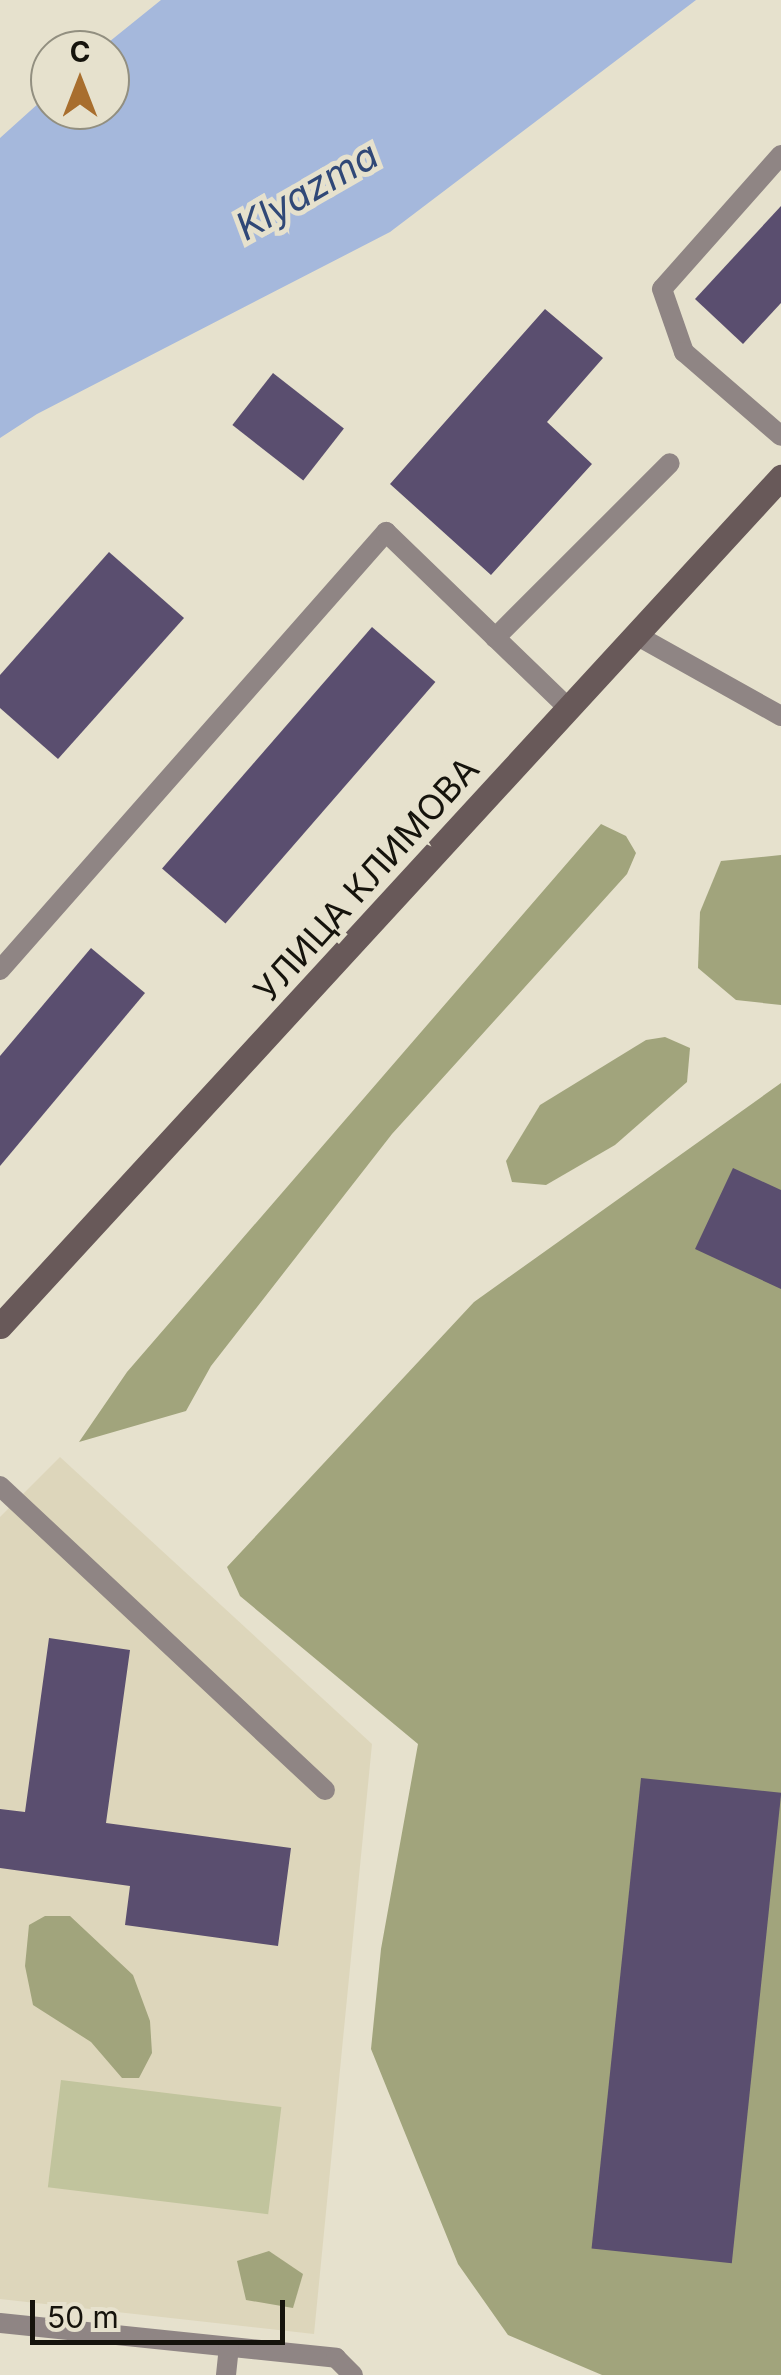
<!DOCTYPE html>
<meta charset="utf-8">
<style>
body{margin:0}
#map{position:relative;width:781px;height:2375px;overflow:hidden;background:#e6e1cd;font-family:Inter,sans-serif}
div>[style]{position:absolute}
.built>*{inset:0;background:#ddd6bb}
.green>*{inset:0;background:#c1c49d;transform-origin:0 0}
.forest>*{inset:0;background:#a1a47c}
.water>*{inset:0;background:#a5b8dc}
.building>*{inset:0;background:#5a4e6f;transform-origin:0 0}
.lane>*{height:20px;margin:-10px;padding:0 10px;transform-origin:10px;border-radius:10px;background:#8f8584}
.secondary>*{height:25px;margin:-12.5px;padding:0 12.5px;transform-origin:12.5px;border-radius:12.5px;background:#685959}
span{translate:-50% -50%;white-space:nowrap;text-align:center;line-height:1.15;-webkit-text-stroke:10px #e6e1cd;paint-order:stroke}
.street-label{font-size:35px;color:#15130c}
.water-label{font-size:38px;color:#304877;font-style:italic}
.north{position:absolute;left:30px;top:30px;width:100px;height:100px;box-sizing:border-box;background:#e6e1cd;border:2px solid #928f80;border-radius:50%;rotate:0deg;font-size:28px;font-weight:700;line-height:40px;text-align:center;color:#15130c}
.north::after{content:'';display:block;margin:auto;width:35px;height:45px;background:#a86e2e;clip-path:polygon(50% 0,100% 100%,50% 72%,0 100%)}
.scale{position:absolute;left:30px;top:2300px;width:255px;height:45px;box-sizing:border-box;border:5px solid #15130c;border-top:0;padding-left:12px;font-size:30px;line-height:35px;white-space:nowrap;color:#15130c;-webkit-text-stroke:8px #e6e1cd;paint-order:stroke}
</style>
<div id="map">
<div class="built">
<i style="clip-path:polygon(60px 1457px,372px 1744px,314px 2334px,0 2299px,0 1517px)"></i>
</div>
<div class="green">
<i style="left:61px;top:2080px;width:222px;height:108px;rotate:7deg"></i>
</div>
<div class="forest">
<i style="clip-path:polygon(601px 824px,626px 836px,636px 853px,627px 874px,392px 1134px,211px 1366px,186px 1411px,79px 1442px,127px 1372px)"></i>
<i style="clip-path:polygon(781px 855px,781px 1005px,736px 1000px,698px 968px,700px 912px,721px 861px)"></i>
<i style="clip-path:polygon(665px 1037px,690px 1048px,687px 1082px,615px 1145px,546px 1185px,512px 1182px,506px 1161px,540px 1105px,646px 1040px)"></i>
<i style="clip-path:polygon(781px 1083px,781px 2375px,602px 2375px,508px 2335px,458px 2264px,371px 2049px,381px 1949px,418px 1744px,240px 1596px,227px 1567px,474px 1302px)"></i>
<i style="clip-path:polygon(45px 1916px,70px 1916px,133px 1975px,150px 2021px,152px 2053px,139px 2078px,122px 2078px,91px 2042px,33px 2005px,25px 1966px,29px 1925px)"></i>
<i style="clip-path:polygon(269px 2251px,303px 2274px,293px 2308px,246px 2300px,237px 2261px)"></i>
</div>
<div class="water">
<i style="clip-path:polygon(161px 0,696px 0,390px 232px,37px 414px,0 438px,0 138px,50px 93px,50px 110px,110px 110px,110px 50px,99px 50px)"></i>
</div>
<div class="building">
<i style="clip-path:polygon(781px 206px,781px 303px,743px 344px,695px 299px)"></i>
<i style="clip-path:polygon(545px 309px,603px 358px,547px 422px,592px 464px,491px 575px,390px 484px)"></i>
<i style="left:273px;top:373px;width:90px;height:66px;rotate:38deg"></i>
<i style="clip-path:polygon(109px 552px,184px 618px,58px 759px,0 708px,0 675px)"></i>
<i style="left:372px;top:627px;width:84px;height:320px;rotate:41deg"></i>
<i style="clip-path:polygon(91px 948px,145px 993px,0 1166px,0 1056px)"></i>
<i style="clip-path:polygon(733px 1168px,781px 1190px,781px 1289px,695px 1249px)"></i>
<i style="clip-path:polygon(49px 1638px,130px 1650px,106px 1823px,291px 1848px,278px 1946px,125px 1925px,130px 1886px,0 1868px,0 1809px,25px 1812px)"></i>
<i style="left:641px;top:1778px;width:141px;height:473px;rotate:6deg"></i>
</div>
<div class="lane">
<i style="left:781px;top:155px;width:179px;rotate:131.6deg"></i>
<i style="left:662px;top:289px;width:67px;rotate:70.8deg"></i>
<i style="left:684px;top:352px;width:128px;rotate:40.9deg"></i>
<i style="left:636px;top:635px;width:166px;rotate:29.2deg"></i>
<i style="left:495px;top:638px;width:247px;rotate:-45deg"></i>
<i style="left:0;top:970px;width:584px;rotate:-48.61deg"></i>
<i style="left:386px;top:532px;width:255px;rotate:44deg"></i>
<i style="left:0;top:1486px;width:445px;rotate:43.1deg"></i>
<i style="left:0;top:2323px;width:338px;rotate:5.9deg"></i>
<i style="left:336px;top:2358px;width:24px;rotate:45deg"></i>
<i style="left:226px;top:2375px;width:28px;rotate:-84deg"></i>
</div>
<div class="secondary">
<i style="left:0;top:1326px;width:1154px;rotate:-47.39deg"></i>
</div>
<div class="street-label">
<span style="left:366px;top:879px;rotate:-48deg">УЛИЦА КЛИМОВА</span>
</div>
<div class="water-label">
<span style="left:307px;top:191px;rotate:-30deg">Klyazma</span>
</div>
<div class="north">С</div>
<div class="scale">50 m</div>
</div>
